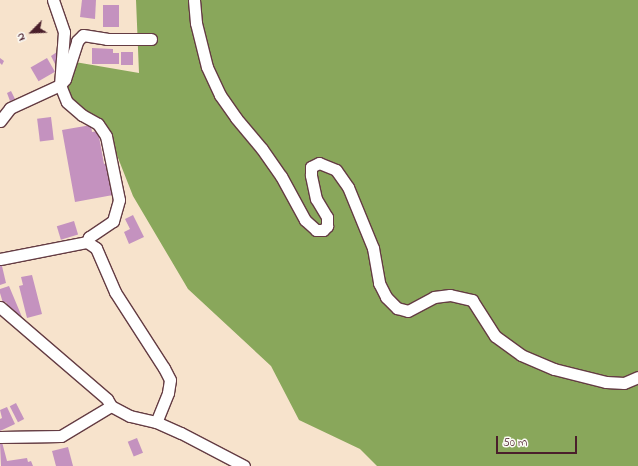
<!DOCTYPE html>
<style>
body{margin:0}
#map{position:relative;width:638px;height:466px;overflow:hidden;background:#f7e3cc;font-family:"Indie Flower",sans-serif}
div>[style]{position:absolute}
.forest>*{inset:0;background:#89a75b}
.building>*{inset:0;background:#c492bf;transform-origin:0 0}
.roads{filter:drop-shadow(1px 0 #643c43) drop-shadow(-1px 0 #643c43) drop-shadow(0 1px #643c43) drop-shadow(0 -1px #643c43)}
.street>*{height:11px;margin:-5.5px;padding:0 5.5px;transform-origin:5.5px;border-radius:5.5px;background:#fff}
span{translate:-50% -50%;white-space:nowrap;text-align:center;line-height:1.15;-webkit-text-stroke:3px #fdfcf7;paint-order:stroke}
.north{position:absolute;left:12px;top:12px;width:40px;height:40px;-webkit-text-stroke:3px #fdfcf7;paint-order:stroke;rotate:246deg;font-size:11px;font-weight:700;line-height:16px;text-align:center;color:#4a1f2b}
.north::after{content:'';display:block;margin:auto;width:14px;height:18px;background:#4a1f2b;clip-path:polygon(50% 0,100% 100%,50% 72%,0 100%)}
.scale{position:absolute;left:496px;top:436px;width:81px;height:18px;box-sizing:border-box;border:2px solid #4a1f2b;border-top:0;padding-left:5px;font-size:12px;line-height:14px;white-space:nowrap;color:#4a1f2b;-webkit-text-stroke:3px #fdfcf7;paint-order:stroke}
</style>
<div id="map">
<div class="forest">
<i style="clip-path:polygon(136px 0,638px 0,638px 466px,377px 466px,360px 449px,299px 420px,271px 366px,188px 289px,133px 196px,109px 135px,80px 108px,65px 90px,75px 62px,139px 73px)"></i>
</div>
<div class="building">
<i style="clip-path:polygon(82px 0,96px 0,95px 19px,80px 17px)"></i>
<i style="left:103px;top:5px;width:16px;height:22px"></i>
<i style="clip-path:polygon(92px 48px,113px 49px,113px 53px,119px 53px,119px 64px,92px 64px)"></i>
<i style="clip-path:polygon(57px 52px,60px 57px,60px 64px,56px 66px,51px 56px)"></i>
<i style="left:121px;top:52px;width:12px;height:13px"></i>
<i style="clip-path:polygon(0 58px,4px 61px,2px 65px,0 63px)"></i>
<i style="left:47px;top:58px;width:16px;height:19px;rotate:60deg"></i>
<i style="clip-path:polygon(11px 91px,15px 99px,10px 101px,7px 93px)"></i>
<i style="left:51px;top:117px;width:23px;height:14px;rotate:83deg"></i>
<i style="clip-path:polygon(91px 125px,92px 132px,98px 131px,104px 164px,108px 163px,113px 195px,75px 202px,62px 130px)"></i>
<i style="clip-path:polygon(133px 215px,144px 237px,129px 244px,124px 232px,130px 229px,125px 219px)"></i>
<i style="left:74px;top:221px;width:14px;height:18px;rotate:73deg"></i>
<i style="clip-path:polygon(0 266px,2px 266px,6px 283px,0 285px)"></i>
<i style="clip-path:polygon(32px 275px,42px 314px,27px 318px,19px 286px,23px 285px,21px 277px)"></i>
<i style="clip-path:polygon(9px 286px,22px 317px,17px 319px,9px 310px,6px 302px,3px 303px,0 293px,0 289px)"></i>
<i style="left:16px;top:403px;width:18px;height:7px;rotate:63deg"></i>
<i style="clip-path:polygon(7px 407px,15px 424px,0 431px,0 419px,2px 418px,0 410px)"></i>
<i style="left:137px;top:438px;width:16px;height:10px;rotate:68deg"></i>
<i style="clip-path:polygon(2px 442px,7px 461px,27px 458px,28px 462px,31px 461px,33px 466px,1px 466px,0 443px)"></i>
<i style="clip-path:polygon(68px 447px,73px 466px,56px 466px,52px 451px)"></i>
</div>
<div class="roads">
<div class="street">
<i style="left:53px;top:0;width:34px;rotate:71deg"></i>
<i style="left:64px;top:32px;width:53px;rotate:94.3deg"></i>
<i style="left:60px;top:85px;width:18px;rotate:68deg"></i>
<i style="left:67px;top:102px;width:20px;rotate:41deg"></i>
<i style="left:82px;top:115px;width:18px;rotate:29deg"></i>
<i style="left:98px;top:124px;width:14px;rotate:56deg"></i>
<i style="left:106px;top:136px;width:65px;rotate:78.5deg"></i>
<i style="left:119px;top:200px;width:22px;rotate:106deg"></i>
<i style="left:113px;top:221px;width:29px;rotate:146deg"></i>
<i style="left:89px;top:237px;width:5px;rotate:112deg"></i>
<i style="left:87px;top:242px;width:11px;rotate:34deg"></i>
<i style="left:96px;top:248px;width:48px;rotate:66.6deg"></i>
<i style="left:115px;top:292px;width:90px;rotate:57.2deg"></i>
<i style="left:164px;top:368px;width:13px;rotate:63deg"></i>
<i style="left:170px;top:380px;width:13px;rotate:99deg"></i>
<i style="left:168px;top:393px;width:31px;rotate:112deg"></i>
<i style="left:194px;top:0;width:23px;rotate:85deg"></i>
<i style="left:196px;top:23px;width:45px;rotate:76deg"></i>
<i style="left:207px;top:67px;width:31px;rotate:65deg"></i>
<i style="left:220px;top:95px;width:28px;rotate:55deg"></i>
<i style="left:236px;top:118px;width:40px;rotate:50deg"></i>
<i style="left:262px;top:149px;width:33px;rotate:55deg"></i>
<i style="left:281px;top:176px;width:50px;rotate:61.4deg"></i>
<i style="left:305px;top:220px;width:15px;rotate:42deg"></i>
<i style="left:316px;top:230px;width:7px"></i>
<i style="left:323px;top:230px;width:6px;rotate:-45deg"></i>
<i style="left:327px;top:226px;width:9px;rotate:-90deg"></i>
<i style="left:327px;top:217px;width:21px;rotate:-121deg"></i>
<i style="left:316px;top:199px;width:25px;rotate:-102deg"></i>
<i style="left:311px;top:175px;width:8px;rotate:-90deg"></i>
<i style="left:311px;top:167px;width:9px;rotate:-27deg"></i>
<i style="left:319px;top:163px;width:18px;rotate:22deg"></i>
<i style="left:336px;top:170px;width:21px;rotate:55deg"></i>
<i style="left:348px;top:187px;width:66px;rotate:67.7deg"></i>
<i style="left:373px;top:248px;width:36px;rotate:80deg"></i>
<i style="left:379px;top:283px;width:16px;rotate:63deg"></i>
<i style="left:386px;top:297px;width:16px;rotate:45deg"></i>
<i style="left:397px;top:308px;width:11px;rotate:15deg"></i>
<i style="left:408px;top:311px;width:30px;rotate:-28deg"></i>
<i style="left:434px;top:297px;width:16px;rotate:-7deg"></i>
<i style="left:450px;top:295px;width:23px;rotate:13deg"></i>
<i style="left:472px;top:300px;width:43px;rotate:57.4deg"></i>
<i style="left:495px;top:336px;width:32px;rotate:36deg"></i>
<i style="left:521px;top:355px;width:36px;rotate:23deg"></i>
<i style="left:554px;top:369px;width:54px;rotate:14deg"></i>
<i style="left:606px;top:382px;width:18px;rotate:3deg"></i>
<i style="left:624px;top:383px;width:15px;rotate:-23deg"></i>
<i style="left:0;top:121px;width:16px;rotate:-52deg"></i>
<i style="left:10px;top:108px;width:55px;rotate:-24.7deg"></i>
<i style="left:60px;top:85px;width:8px;rotate:-50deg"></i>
<i style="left:65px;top:79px;width:40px;rotate:-72deg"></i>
<i style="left:77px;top:41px;width:8px;rotate:-45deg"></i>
<i style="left:83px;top:35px;width:24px;rotate:9deg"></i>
<i style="left:107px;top:39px;width:44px"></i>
<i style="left:0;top:259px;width:89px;rotate:-11.1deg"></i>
<i style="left:0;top:307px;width:141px;rotate:40.7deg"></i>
<i style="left:107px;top:399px;width:8px;rotate:60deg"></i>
<i style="left:111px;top:406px;width:21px;rotate:28deg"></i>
<i style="left:130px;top:416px;width:27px;rotate:13deg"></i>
<i style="left:156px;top:422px;width:27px;rotate:24deg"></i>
<i style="left:181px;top:433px;width:71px;rotate:27.6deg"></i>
<i style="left:0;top:437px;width:61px;rotate:-0.9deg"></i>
<i style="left:61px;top:436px;width:58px;rotate:-31deg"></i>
</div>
</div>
<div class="north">N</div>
<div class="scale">50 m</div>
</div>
